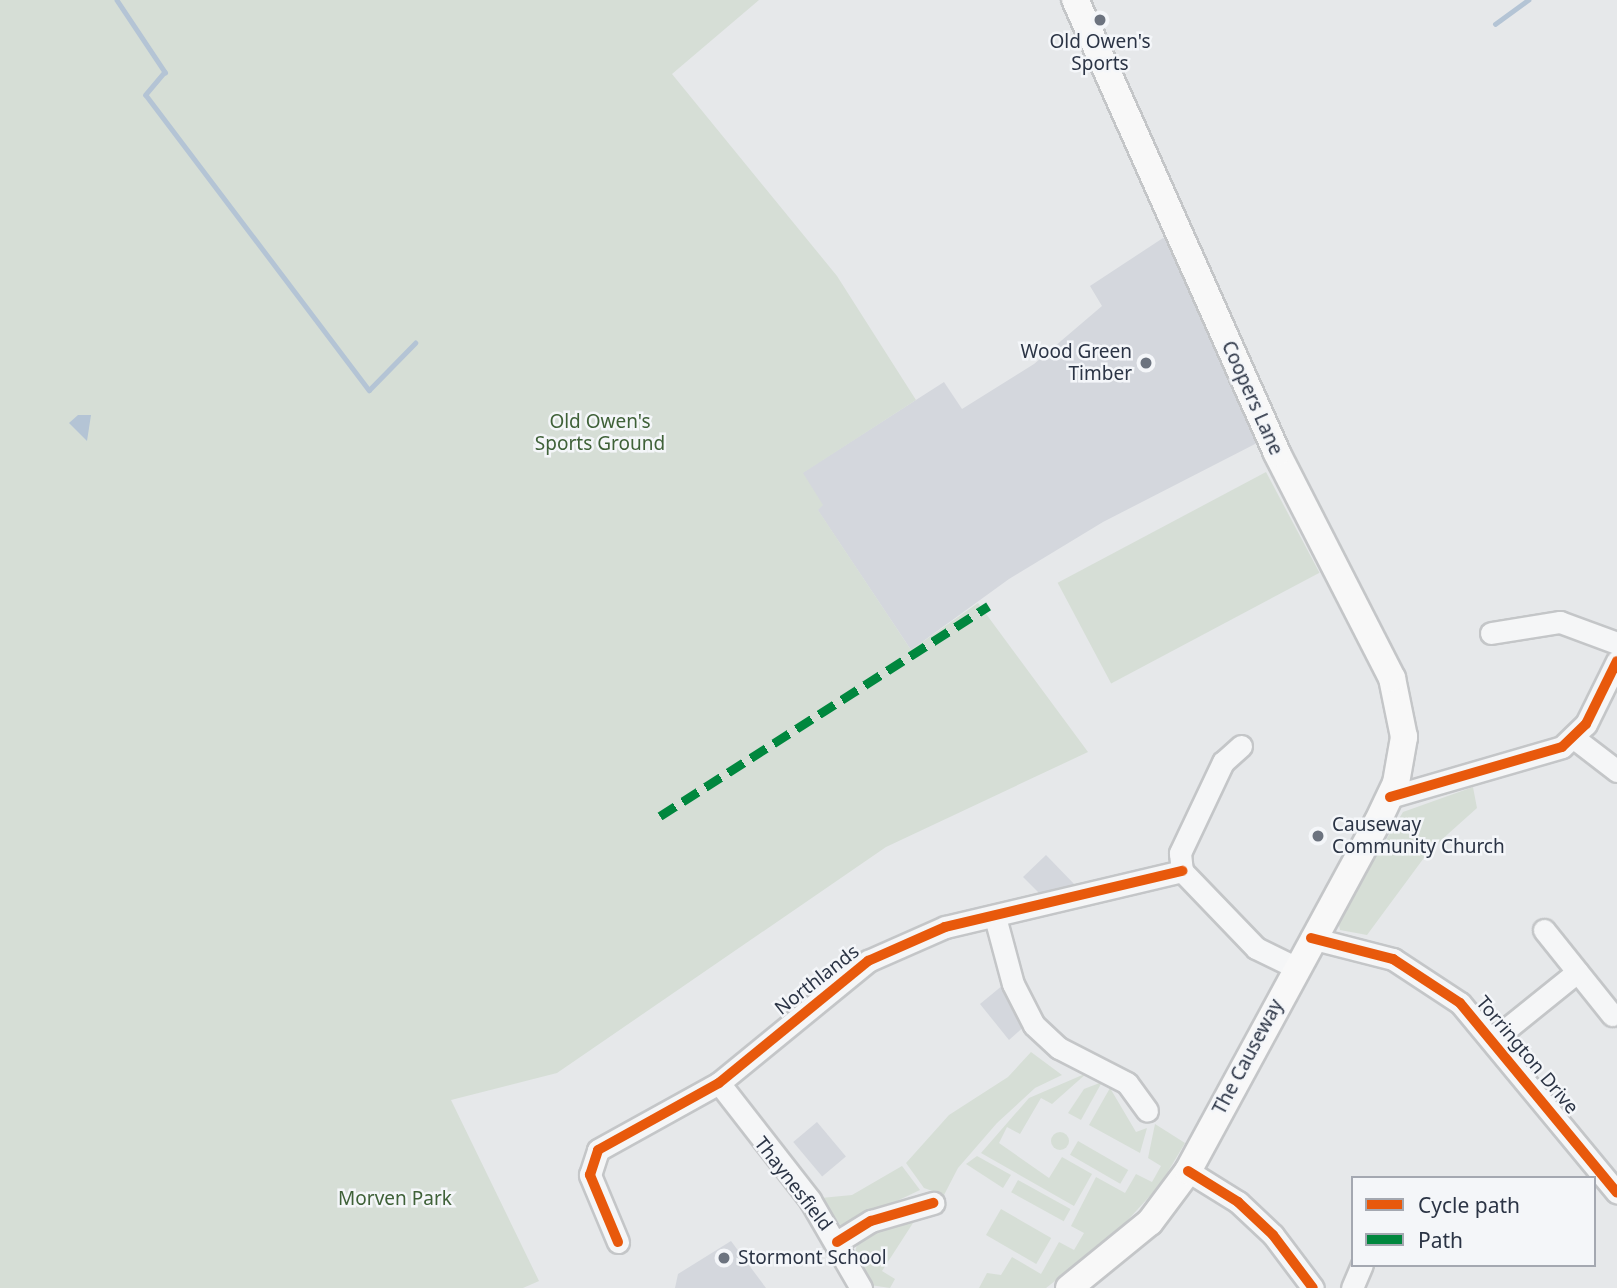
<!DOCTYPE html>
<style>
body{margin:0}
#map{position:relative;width:1617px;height:1288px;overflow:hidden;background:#e6e8ea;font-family:"Noto Sans",sans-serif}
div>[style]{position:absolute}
.built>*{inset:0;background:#d4d7dd;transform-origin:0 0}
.green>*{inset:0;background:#d6ded6;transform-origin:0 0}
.round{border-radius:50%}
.water>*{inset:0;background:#b4c4d5}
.stream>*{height:4.5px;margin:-2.25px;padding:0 2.25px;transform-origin:2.25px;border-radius:2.25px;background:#b4c4d5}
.roads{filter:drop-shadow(2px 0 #c4c6c8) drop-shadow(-2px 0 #c4c6c8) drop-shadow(0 2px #c4c6c8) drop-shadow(0 -2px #c4c6c8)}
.minor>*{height:21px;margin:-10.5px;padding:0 10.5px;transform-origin:10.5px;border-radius:10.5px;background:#f5f6f7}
.major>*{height:26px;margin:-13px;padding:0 13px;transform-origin:13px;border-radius:13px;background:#f8f8f8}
.quiet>*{height:9px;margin-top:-4.5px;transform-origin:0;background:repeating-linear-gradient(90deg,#00873e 0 18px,transparent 0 27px)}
.cycleway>*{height:10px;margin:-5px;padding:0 5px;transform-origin:5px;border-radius:5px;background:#e8590c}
.dots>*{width:19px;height:19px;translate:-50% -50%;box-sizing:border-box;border:4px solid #f4f6f9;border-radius:50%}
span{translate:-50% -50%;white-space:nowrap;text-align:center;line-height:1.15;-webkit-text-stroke:5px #f4f6f9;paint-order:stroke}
.poi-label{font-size:19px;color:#2b3445}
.right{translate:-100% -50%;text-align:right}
.left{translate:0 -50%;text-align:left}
.street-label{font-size:19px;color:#2b3445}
.park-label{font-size:19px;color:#3f6138}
.legend{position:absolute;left:1351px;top:1176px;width:245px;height:91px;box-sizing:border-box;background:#f4f6f9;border:2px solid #a4a8b1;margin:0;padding:9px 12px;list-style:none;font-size:21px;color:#2b3445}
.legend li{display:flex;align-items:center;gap:14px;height:35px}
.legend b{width:35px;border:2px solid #a4a8b1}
</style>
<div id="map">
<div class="built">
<i style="clip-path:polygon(1163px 238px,1174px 246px,1257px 443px,1103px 522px,1009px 579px,911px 650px,817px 509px,802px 473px,944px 382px,962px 409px,1034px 364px,1102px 306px,1090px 286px)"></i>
<i style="clip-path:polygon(1046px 855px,1077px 887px,1041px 895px,1023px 877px)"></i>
<i style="clip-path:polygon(1003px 985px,1026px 1025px,1009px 1040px,980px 1004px)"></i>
<i style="left:817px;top:1122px;width:45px;height:31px;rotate:50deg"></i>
<i style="clip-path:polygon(731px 1241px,766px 1288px,675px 1288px,678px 1274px)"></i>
</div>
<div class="green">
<i style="clip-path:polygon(0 0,759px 0,672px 74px,837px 276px,916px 400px,803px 473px,823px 505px,818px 510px,911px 650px,978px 603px,1088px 752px,886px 847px,557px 1073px,451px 1100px,539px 1281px,523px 1288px,0 1288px)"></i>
<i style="left:1266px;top:472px;width:114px;height:236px;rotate:62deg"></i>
<i style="clip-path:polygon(1473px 787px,1477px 808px,1429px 851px,1367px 935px,1340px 930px,1338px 919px,1403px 812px)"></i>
<i style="clip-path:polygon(1031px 1052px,1062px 1075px,1035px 1088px,997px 1123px,958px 1168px,944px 1195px,924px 1188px,906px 1163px,949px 1115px,1008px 1077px)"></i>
<i style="clip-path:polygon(1087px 1073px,1052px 1104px,1041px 1098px,1020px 1134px,1007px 1127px,999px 1143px,1049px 1178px,1062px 1157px,1092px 1174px,1074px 1206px,981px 1153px,1029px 1098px)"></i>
<i style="clip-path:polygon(1102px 1082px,1081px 1120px,1068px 1113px,1084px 1089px)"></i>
<i style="clip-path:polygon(1110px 1088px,1136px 1132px,1147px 1128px,1140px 1153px,1089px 1125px)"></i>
<i style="clip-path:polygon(1155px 1124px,1185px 1143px,1160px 1185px,1114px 1235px,1046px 1288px,979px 1288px,987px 1273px,1001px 1275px,1012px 1257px,1041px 1274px,1059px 1242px,1074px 1250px,1084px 1233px,1071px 1226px,1096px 1177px,1125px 1193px,1136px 1174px,1152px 1182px,1161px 1166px,1148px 1158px)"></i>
<i class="round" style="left:1051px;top:1132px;width:18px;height:18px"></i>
<i style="left:1078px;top:1141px;width:58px;height:16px;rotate:30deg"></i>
<i style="clip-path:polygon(977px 1156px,1011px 1175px,1003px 1188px,966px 1164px)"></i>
<i style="clip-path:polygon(902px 1166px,920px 1190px,842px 1227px,821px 1198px,852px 1195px)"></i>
<i style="left:1018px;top:1180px;width:60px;height:14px;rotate:29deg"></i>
<i style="left:1001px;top:1209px;width:58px;height:30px;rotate:30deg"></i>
<i style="clip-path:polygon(913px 1223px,882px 1271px,895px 1279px,890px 1288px,870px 1285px,855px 1253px,858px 1240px,886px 1225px)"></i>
</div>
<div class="water">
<i style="clip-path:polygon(78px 415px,91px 415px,87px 441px,69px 423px)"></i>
</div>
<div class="stream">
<i style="left:117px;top:0;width:87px;rotate:56.3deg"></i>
<i style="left:165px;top:72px;width:30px;rotate:130deg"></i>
<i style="left:146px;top:95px;width:370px;rotate:52.9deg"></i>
<i style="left:369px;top:390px;width:66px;rotate:-45.6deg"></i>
<i style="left:1495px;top:24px;width:41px;rotate:-36deg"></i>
</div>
<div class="roads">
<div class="minor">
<i style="left:1491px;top:633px;width:70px;rotate:-9.1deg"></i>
<i style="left:1560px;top:622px;width:61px;rotate:20.2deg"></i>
<i style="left:1574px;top:738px;width:54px;rotate:37.5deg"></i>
<i style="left:1241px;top:746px;width:24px;rotate:138deg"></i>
<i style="left:1223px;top:762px;width:101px;rotate:115.3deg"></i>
<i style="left:1180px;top:853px;width:18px;rotate:84deg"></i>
<i style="left:1182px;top:871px;width:107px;rotate:46.1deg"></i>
<i style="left:1256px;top:948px;width:43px;rotate:26deg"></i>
<i style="left:1390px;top:797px;width:179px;rotate:-16.2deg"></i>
<i style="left:1562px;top:747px;width:33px;rotate:-44deg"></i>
<i style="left:1586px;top:724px;width:70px;rotate:-63.8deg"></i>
<i style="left:995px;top:917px;width:69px;rotate:75deg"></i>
<i style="left:1013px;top:984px;width:46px;rotate:62.9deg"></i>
<i style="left:1034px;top:1025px;width:34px;rotate:43deg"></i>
<i style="left:1059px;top:1048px;width:76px;rotate:27.2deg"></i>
<i style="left:1127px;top:1083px;width:34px;rotate:54deg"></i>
<i style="left:1544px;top:930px;width:109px;rotate:51.3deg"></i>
<i style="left:1311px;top:938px;width:85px;rotate:14.4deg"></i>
<i style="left:1393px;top:959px;width:80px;rotate:33.3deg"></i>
<i style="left:1460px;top:1003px;width:246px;rotate:50.4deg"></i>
<i style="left:1494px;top:1039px;width:107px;rotate:-38.9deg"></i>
<i style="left:719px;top:1083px;width:148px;rotate:52.1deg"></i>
<i style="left:810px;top:1200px;width:102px;rotate:59.9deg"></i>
<i style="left:1188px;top:1171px;width:59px;rotate:31.8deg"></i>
<i style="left:1238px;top:1202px;width:48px;rotate:43.3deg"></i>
<i style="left:1273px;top:1235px;width:66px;rotate:53deg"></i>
<i style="left:618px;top:1242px;width:73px;rotate:-112.7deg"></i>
<i style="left:590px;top:1175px;width:26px;rotate:-72deg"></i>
<i style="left:598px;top:1150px;width:138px;rotate:-29deg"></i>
<i style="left:719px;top:1083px;width:193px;rotate:-39.3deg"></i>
<i style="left:868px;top:961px;width:84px;rotate:-23.8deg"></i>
<i style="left:945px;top:927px;width:244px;rotate:-13.3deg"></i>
<i style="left:837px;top:1242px;width:40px;rotate:-32deg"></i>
<i style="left:871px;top:1221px;width:65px;rotate:-16.2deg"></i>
<i style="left:1352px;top:1288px;width:25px;rotate:-67deg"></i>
</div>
<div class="major">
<i style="left:1069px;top:1288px;width:104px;rotate:-39.2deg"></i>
<i style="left:1150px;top:1222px;width:64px;rotate:-53.3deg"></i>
<i style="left:1188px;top:1171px;width:396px;rotate:-61.5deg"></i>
<i style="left:1377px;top:823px;width:44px;rotate:-64.6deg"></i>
<i style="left:1396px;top:783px;width:47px;rotate:-80.1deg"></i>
<i style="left:1404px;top:737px;width:60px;rotate:-101.5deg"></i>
<i style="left:1392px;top:678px;width:253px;rotate:-117.1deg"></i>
<i style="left:1277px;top:453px;width:496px;rotate:-114deg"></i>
</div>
</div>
<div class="quiet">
<i style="left:660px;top:816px;width:390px;rotate:-32.6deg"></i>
</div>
<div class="cycleway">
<i style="left:1390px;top:797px;width:179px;rotate:-16.2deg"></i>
<i style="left:1562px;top:747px;width:33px;rotate:-44deg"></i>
<i style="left:1586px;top:724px;width:70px;rotate:-63.8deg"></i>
<i style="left:1311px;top:938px;width:85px;rotate:14.4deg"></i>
<i style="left:1393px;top:959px;width:80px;rotate:33.3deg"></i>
<i style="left:1460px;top:1003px;width:246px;rotate:50.4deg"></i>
<i style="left:1188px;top:1171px;width:59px;rotate:31.8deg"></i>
<i style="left:1238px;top:1202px;width:48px;rotate:43.3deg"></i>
<i style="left:1273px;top:1235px;width:66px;rotate:53deg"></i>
<i style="left:618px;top:1242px;width:73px;rotate:-112.7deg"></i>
<i style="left:590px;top:1175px;width:26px;rotate:-72deg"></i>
<i style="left:598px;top:1150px;width:138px;rotate:-29deg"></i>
<i style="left:719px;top:1083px;width:193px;rotate:-39.3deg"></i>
<i style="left:868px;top:961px;width:84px;rotate:-23.8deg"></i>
<i style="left:945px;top:927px;width:244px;rotate:-13.3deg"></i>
<i style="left:837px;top:1242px;width:40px;rotate:-32deg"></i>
<i style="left:871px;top:1221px;width:65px;rotate:-16.2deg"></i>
</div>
<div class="dots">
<i style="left:1100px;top:20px;background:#6c737f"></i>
<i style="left:1146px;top:363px;background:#6c737f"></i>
<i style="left:1318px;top:836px;background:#6c737f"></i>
<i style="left:724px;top:1258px;background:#6c737f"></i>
</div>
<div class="poi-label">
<span style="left:1100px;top:53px">Old Owen's<br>Sports</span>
<span class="right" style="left:1132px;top:363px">Wood Green<br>Timber</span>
<span class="left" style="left:1332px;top:836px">Causeway<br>Community Church</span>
<span class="left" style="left:738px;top:1258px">Stormont School</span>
</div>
<div class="street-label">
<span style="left:1252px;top:398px;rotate:66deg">Coopers Lane</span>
<span style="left:817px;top:980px;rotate:-38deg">Northlands</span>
<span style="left:1527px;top:1055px;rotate:50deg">Torrington Drive</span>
<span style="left:1248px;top:1057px;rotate:-62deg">The Causeway</span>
<span style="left:793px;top:1184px;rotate:52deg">Thaynesfield</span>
</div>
<div class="park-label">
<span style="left:600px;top:433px">Old Owen's<br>Sports Ground</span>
<span style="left:395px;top:1199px">Morven Park</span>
</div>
<ul class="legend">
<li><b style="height:9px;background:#e8590c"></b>Cycle path</li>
<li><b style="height:9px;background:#00873e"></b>Path</li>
</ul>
</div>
